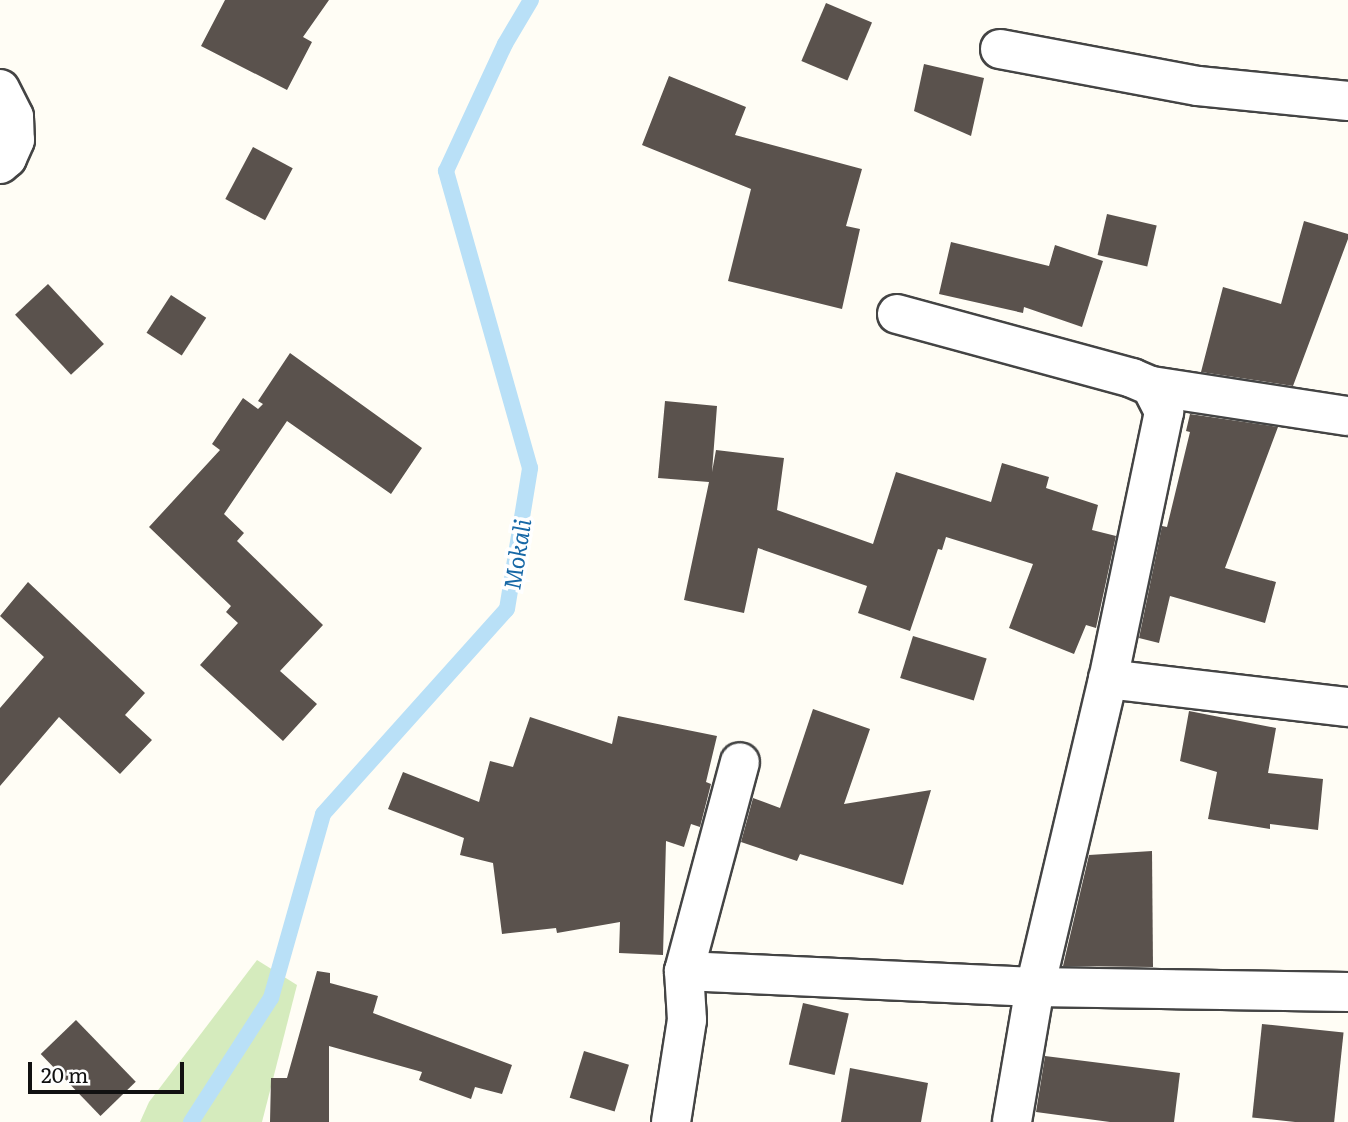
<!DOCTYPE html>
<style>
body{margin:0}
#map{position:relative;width:1348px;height:1122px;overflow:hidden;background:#fffdf5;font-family:Literata,serif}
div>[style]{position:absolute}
.green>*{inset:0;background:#d5ebbd}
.stream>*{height:16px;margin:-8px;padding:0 8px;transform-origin:8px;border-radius:8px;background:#b9e0f7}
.building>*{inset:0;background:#5a524d;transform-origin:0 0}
.roads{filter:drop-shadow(2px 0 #444) drop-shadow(-2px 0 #444) drop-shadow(0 2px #444) drop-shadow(0 -2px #444)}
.minor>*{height:38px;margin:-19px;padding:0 19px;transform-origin:19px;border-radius:19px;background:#fff}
span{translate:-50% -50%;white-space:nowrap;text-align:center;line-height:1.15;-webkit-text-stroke:7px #fff;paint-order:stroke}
.water-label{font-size:23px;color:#1768a6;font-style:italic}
.scale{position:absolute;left:28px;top:1062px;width:156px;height:32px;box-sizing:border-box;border:4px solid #111;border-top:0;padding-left:9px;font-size:21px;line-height:24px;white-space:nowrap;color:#111;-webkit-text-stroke:5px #fff;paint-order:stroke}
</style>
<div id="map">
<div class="green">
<i style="clip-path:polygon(257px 960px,297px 985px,262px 1122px,140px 1122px,149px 1102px)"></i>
</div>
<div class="stream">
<i style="left:191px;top:1122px;width:148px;rotate:-57.2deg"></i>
<i style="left:271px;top:998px;width:191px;rotate:-74.2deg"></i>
<i style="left:323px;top:814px;width:275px;rotate:-48.1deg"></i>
<i style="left:507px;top:609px;width:143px;rotate:-80.7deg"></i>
<i style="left:530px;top:468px;width:309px;rotate:-105.8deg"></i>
<i style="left:446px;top:171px;width:140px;rotate:-65.1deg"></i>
<i style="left:505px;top:44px;width:51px;rotate:-59.4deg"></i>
</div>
<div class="building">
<i style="clip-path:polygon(225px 0,329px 0,303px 37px,312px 42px,287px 90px,201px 46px)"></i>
<i style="left:826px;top:3px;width:50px;height:63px;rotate:23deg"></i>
<i style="clip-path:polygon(924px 64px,984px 78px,971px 136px,914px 111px)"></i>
<i style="clip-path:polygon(669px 76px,746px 107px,735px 135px,862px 169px,846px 226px,860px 229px,842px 309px,728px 281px,751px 189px,642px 145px)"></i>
<i style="left:253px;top:147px;width:45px;height:59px;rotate:28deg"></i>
<i style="left:1107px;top:214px;width:51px;height:42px;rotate:13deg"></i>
<i style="clip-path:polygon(1304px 221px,1348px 234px,1348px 239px,1293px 386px,1201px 372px,1223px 287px,1281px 304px)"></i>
<i style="clip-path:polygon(951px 242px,1049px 266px,1055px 245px,1103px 261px,1082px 327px,1024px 307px,1023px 313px,939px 294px)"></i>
<i style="left:48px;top:284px;width:82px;height:45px;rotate:47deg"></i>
<i style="left:171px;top:295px;width:42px;height:45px;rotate:33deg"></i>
<i style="clip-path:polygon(290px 353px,422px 448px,391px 494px,287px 421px,224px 514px,244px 533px,237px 541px,323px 625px,280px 671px,317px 704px,283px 741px,200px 665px,238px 623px,226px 612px,231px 606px,149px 527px,220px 450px,212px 444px,243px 398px,258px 409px,263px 404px,258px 401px)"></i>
<i style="clip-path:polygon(665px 401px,717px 406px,712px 472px,716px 450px,784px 458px,777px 510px,873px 544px,896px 472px,991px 502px,1002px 463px,1049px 477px,1046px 488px,1098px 505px,1092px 530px,1116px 536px,1096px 628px,1086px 625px,1074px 654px,1009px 628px,1033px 564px,946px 537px,942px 550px,938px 549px,910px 631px,858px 613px,867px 586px,758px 548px,744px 613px,684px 600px,709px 482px,658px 478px)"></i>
<i style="clip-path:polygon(1190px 414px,1278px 427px,1225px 568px,1276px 582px,1265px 623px,1170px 596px,1159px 643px,1139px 638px,1162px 526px,1167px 527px,1190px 432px,1186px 431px)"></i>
<i style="clip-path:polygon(28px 582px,145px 693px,125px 715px,152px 740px,120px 774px,59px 717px,0 786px,0 708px,44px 657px,0 616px)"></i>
<i style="left:913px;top:636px;width:77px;height:44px;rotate:17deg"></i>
<i style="clip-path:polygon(813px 709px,870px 729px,844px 804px,931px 790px,903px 885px,800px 854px,797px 861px,741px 842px,753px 798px,780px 808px)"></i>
<i style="clip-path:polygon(1189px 711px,1276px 728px,1268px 773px,1323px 779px,1318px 830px,1270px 824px,1270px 829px,1208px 819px,1217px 772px,1180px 761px)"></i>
<i style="clip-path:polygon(618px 716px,717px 736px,706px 782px,711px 784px,700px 827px,691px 824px,684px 847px,666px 841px,663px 955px,619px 953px,620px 922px,557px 933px,556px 928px,502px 934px,493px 863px,460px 855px,464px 838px,388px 809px,403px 772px,479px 802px,490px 761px,513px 767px,530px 717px,612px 744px)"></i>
<i style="clip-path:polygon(1152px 851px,1153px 967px,1063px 966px,1089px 855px)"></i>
<i style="clip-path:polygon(317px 971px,330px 973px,330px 983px,378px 996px,373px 1013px,512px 1065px,502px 1094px,475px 1087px,471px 1099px,419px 1080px,422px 1072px,329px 1046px,329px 1122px,270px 1122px,271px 1078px,287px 1078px)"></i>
<i style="left:803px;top:1003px;width:47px;height:63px;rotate:13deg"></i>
<i style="left:76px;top:1020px;width:86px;height:49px;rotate:46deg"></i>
<i style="left:1262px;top:1024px;width:82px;height:94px;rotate:6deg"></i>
<i style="left:584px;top:1051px;width:47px;height:49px;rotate:17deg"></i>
<i style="clip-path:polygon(1045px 1056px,1180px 1073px,1174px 1122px,1110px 1122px,1036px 1112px)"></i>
<i style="clip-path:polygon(850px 1068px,928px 1083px,921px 1122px,841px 1122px)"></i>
</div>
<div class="roads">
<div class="minor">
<i style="left:1000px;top:49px;width:201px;rotate:10.6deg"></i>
<i style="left:1198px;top:86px;width:151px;rotate:5.7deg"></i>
<i style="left:0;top:89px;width:31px;rotate:63deg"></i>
<i style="left:14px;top:117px;width:23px;rotate:88deg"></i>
<i style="left:15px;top:140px;width:20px;rotate:114deg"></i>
<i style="left:7px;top:158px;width:9px;rotate:139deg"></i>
<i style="left:897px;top:314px;width:244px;rotate:15.2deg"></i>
<i style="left:1132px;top:378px;width:21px;rotate:23deg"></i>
<i style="left:1151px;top:386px;width:29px;rotate:63deg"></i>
<i style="left:1164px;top:412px;width:273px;rotate:101.8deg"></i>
<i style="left:1108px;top:679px;width:317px;rotate:103.3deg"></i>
<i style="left:1035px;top:987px;width:137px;rotate:99.7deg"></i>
<i style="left:1151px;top:386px;width:199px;rotate:8.7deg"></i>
<i style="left:1108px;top:679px;width:242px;rotate:6.7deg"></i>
<i style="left:684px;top:971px;width:216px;rotate:-75deg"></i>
<i style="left:671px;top:1122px;width:103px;rotate:-81.1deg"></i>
<i style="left:687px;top:1020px;width:49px;rotate:-93.5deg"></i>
<i style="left:684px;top:971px;width:351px;rotate:2.6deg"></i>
<i style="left:1035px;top:987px;width:313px;rotate:0.9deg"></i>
</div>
</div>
<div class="water-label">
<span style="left:516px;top:554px;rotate:-81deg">Mokali</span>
</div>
<div class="scale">20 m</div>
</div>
